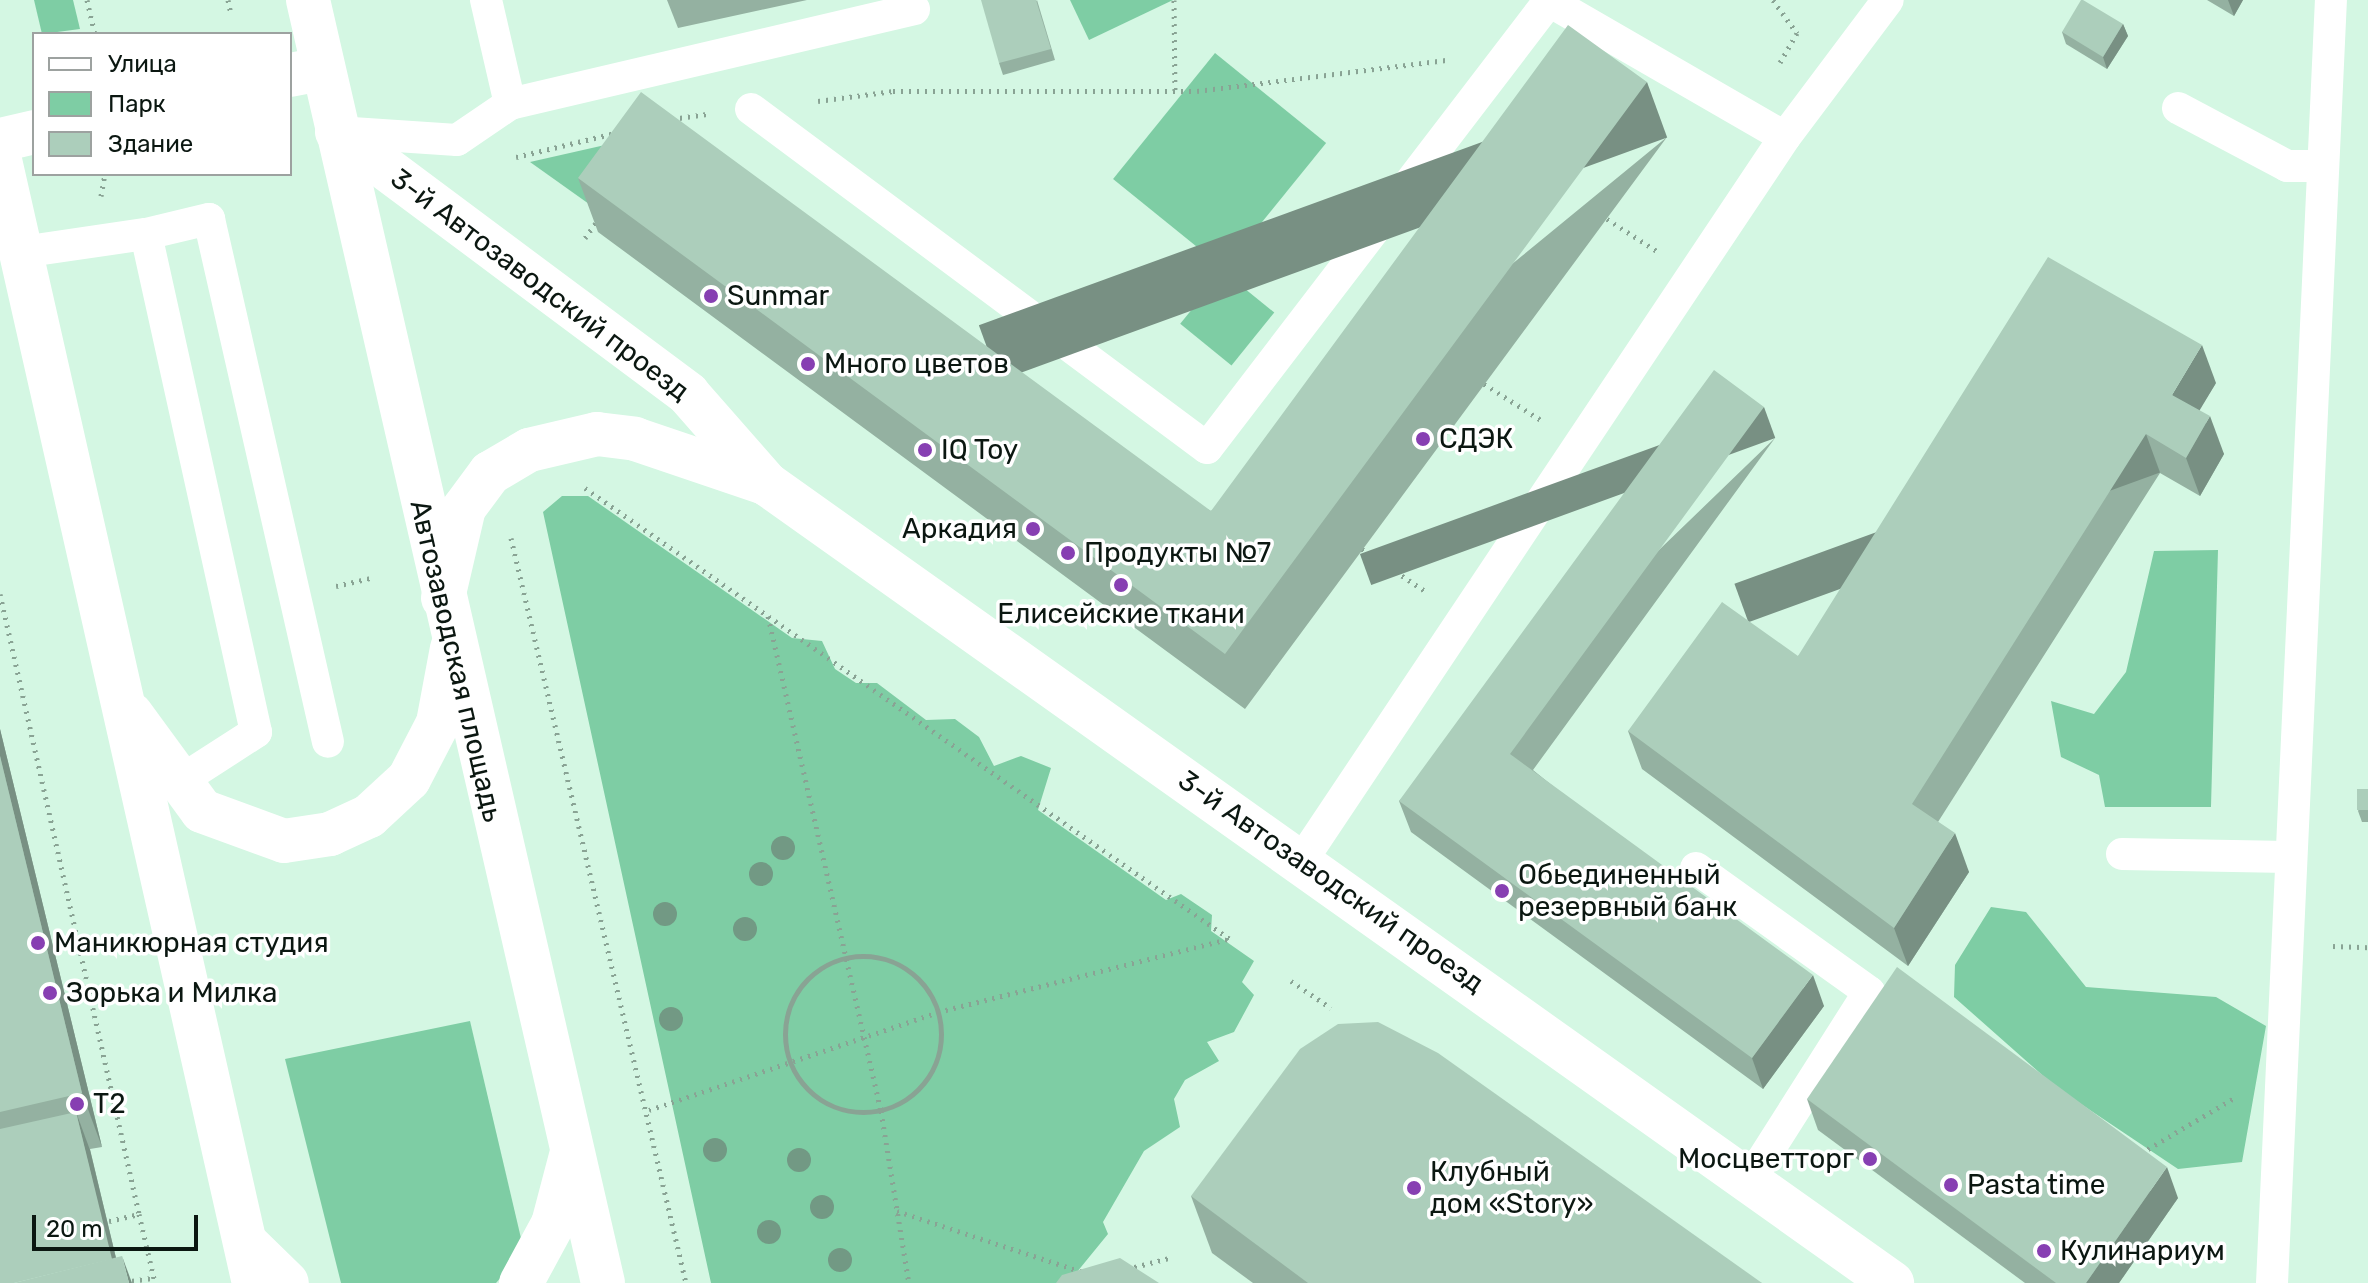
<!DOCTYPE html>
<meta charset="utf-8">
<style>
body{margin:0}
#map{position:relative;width:2368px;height:1283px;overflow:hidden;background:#d4f7e3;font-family:Rubik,sans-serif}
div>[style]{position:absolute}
.green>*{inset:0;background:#7ecda4;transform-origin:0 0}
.path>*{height:5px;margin-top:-2.5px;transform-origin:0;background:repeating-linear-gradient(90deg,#89a394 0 2px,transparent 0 8px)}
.path>.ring{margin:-2.5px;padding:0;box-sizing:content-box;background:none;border:5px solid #89a394;border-radius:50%}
.service>*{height:32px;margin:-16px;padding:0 16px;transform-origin:16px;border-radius:16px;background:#fff}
.tertiary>*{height:44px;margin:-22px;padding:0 22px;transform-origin:22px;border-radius:22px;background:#fff}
.secondary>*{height:44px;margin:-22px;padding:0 22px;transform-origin:22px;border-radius:22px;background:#fff}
.trees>*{width:24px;height:24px;margin:-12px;border-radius:50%;background:#729984}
.wall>*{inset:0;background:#94b1a1}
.shaded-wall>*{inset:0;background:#789083;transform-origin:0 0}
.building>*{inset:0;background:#accebb;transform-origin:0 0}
.dots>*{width:22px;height:22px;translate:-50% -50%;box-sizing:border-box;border:4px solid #fff;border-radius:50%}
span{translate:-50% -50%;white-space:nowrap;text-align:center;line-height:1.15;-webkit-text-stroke:7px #fff;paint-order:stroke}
.street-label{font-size:28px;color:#0b1711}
.poi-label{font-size:28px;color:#0b1711}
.left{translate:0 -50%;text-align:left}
.right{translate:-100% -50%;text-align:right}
.legend{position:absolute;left:32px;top:32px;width:260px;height:144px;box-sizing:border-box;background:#fff;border:2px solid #9da2a0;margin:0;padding:10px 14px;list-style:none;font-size:24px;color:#0b1711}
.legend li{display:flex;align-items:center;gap:16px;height:40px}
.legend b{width:40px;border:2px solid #9da2a0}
.scale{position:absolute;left:32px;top:1215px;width:166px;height:36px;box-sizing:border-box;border:4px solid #0b1711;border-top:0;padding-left:10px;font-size:24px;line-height:28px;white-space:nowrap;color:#0b1711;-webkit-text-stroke:6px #fff;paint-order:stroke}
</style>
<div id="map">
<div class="green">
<i style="clip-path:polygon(34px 0,73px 0,80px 29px,42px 34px)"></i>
<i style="clip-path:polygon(1070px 0,1173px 0,1089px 40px)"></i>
<i style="left:1215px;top:53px;width:143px;height:162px;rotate:39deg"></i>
<i style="clip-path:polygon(636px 138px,589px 204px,530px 162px)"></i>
<i style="left:1223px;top:271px;width:66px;height:68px;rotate:39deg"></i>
<i style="clip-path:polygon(562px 496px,588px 496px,792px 638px,822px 641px,835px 669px,856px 683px,877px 683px,926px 720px,955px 719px,979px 737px,994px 766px,1021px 756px,1051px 768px,1038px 810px,1166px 900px,1181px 894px,1212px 915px,1211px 931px,1254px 961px,1242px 982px,1254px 995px,1234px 1032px,1207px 1042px,1219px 1061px,1185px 1080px,1174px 1099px,1180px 1127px,1144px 1151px,1103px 1222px,1108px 1234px,1068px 1283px,711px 1283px,543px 512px)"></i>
<i style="clip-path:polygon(2218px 550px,2211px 807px,2105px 807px,2099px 775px,2061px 757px,2051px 701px,2094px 714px,2126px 672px,2154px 551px)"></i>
<i style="clip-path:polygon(1991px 907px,2026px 912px,2086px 987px,2216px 997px,2266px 1026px,2242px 1162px,2178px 1169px,2057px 1088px,1954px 997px,1955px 965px)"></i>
<i style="clip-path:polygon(470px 1021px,524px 1251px,496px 1283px,341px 1283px,285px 1059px)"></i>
</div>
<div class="path">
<i style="left:87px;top:0;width:35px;rotate:77deg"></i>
<i style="left:228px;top:0;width:14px;rotate:78deg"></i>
<i style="left:1174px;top:0;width:91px;rotate:89.4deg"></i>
<i style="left:1773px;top:0;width:41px;rotate:54deg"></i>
<i style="left:1797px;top:33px;width:34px;rotate:120deg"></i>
<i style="left:818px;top:101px;width:76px;rotate:-7.6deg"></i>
<i style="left:893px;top:91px;width:304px"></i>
<i style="left:1197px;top:91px;width:251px;rotate:-7.1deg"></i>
<i style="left:672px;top:119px;width:37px;rotate:-8deg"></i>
<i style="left:516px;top:157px;width:102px;rotate:-13.6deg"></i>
<i style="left:101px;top:196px;width:22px;rotate:-80deg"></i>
<i style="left:1607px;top:219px;width:59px;rotate:32.6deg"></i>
<i style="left:585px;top:238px;width:24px;rotate:-54deg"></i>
<i style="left:1484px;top:384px;width:71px;rotate:32.3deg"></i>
<i style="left:585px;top:488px;width:787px;rotate:34.96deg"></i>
<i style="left:511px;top:538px;width:765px;rotate:76.78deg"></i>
<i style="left:1362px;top:549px;width:79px;rotate:33.7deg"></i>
<i style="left:336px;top:586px;width:35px;rotate:-13deg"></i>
<i style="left:0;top:594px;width:635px;rotate:77.36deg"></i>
<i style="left:768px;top:616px;width:508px;rotate:77.14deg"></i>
<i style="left:881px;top:1111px;width:174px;rotate:80.8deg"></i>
<i style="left:2333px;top:946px;width:35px;rotate:2deg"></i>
<i class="ring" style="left:785px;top:956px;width:151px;height:151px"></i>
<i style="left:1291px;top:981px;width:48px;rotate:34deg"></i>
<i style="left:649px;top:1110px;width:305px;rotate:-18.7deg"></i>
<i style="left:938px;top:1012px;width:300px;rotate:-14.1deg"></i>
<i style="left:2141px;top:1153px;width:110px;rotate:-30.5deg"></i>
<i style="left:897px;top:1211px;width:195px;rotate:18.2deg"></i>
<i style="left:109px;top:1221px;width:31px;rotate:-13deg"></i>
<i style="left:139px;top:1214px;width:71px;rotate:76.9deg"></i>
<i style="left:1127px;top:1269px;width:43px;rotate:-14.7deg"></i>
<i style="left:124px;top:1282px;width:30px;rotate:-8deg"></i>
</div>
<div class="service">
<i style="left:486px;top:0;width:107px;rotate:77deg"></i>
<i style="left:2178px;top:108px;width:123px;rotate:28deg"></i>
<i style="left:2287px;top:166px;width:35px"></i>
<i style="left:751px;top:109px;width:568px;rotate:36.63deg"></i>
<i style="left:1207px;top:448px;width:563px;rotate:-52.58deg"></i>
<i style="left:1549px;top:1px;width:272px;rotate:30deg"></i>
<i style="left:1785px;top:137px;width:171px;rotate:-53.1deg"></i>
<i style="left:337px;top:132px;width:120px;rotate:3.8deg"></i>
<i style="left:457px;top:140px;width:64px;rotate:-34.2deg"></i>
<i style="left:510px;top:104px;width:415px;rotate:-13.2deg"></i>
<i style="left:22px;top:252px;width:125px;rotate:-8.3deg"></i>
<i style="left:177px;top:783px;width:94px;rotate:-32.8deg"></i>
<i style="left:256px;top:732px;width:510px;rotate:-102.46deg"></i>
<i style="left:146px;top:234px;width:65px;rotate:-13.4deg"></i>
<i style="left:209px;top:219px;width:536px;rotate:77.18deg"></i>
<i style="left:2122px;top:854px;width:168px;rotate:1deg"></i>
<i style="left:1302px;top:860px;width:869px;rotate:-56.26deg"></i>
<i style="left:1696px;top:868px;width:213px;rotate:35.6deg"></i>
<i style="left:1869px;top:992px;width:224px;rotate:122.4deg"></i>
<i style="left:2272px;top:1283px;width:1284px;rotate:-87.37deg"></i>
</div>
<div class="tertiary">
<i style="left:290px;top:75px;width:32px;rotate:-11deg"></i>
<i style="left:337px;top:132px;width:438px;rotate:36.7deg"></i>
<i style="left:688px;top:394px;width:120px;rotate:48.7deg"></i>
<i style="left:767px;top:484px;width:1380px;rotate:35.38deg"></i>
<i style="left:0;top:140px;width:35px;rotate:-13deg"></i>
<i style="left:443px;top:598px;width:92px;rotate:-76.9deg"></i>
<i style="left:464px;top:508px;width:44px;rotate:-53.4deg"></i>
<i style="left:490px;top:473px;width:45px;rotate:-30.5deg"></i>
<i style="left:529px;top:450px;width:70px;rotate:-13.2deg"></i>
<i style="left:597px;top:434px;width:38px;rotate:7deg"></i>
<i style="left:635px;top:439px;width:137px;rotate:18.7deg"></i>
<i style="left:131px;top:714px;width:120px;rotate:53.8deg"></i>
<i style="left:202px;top:811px;width:87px;rotate:20.1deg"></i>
<i style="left:284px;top:841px;width:47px;rotate:-8.7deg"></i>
<i style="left:330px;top:834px;width:43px;rotate:-24.8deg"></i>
<i style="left:369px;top:816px;width:54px;rotate:-42.8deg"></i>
<i style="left:409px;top:779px;width:63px;rotate:-62.6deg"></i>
<i style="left:438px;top:723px;width:76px;rotate:-79.4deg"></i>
<i style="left:246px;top:1243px;width:57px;rotate:44.3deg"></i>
<i style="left:521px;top:1283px;width:67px;rotate:-61.5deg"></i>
<i style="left:553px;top:1224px;width:74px;rotate:-75.2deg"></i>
</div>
<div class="secondary">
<i style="left:308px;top:0;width:1316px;rotate:77.05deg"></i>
<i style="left:0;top:160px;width:1151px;rotate:77.26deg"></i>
</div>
<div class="trees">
<i style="left:783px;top:848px"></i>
<i style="left:761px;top:874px"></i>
<i style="left:665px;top:914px"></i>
<i style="left:745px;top:929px"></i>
<i style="left:671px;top:1019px"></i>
<i style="left:715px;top:1150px"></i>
<i style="left:799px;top:1160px"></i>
<i style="left:822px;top:1207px"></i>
<i style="left:769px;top:1232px"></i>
<i style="left:840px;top:1260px"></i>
</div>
<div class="wall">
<i style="clip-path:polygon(667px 0,807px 0,678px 28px)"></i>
<i style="clip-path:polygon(1037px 0,1055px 60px,1003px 75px,999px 63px)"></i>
<i style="clip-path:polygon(2207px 0,2243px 0,2234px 16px)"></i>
<i style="clip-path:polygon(2123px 24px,2128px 36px,2107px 69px,2066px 44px,2062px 32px)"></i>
<i style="clip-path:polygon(1667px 137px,1245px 709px,598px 232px,578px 178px,1211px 511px)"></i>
<i style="clip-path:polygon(2216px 383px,2199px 410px,2224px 454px,2200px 496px,2160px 473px,1938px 822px,1969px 872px,1908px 966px,1642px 769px,1628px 731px,1798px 656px)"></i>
<i style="clip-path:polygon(1775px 438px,1533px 770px,1824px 1006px,1763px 1089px,1411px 832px,1399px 801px)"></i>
<i style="clip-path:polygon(0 729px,102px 1147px,90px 1149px,116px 1258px,0 1283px)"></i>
<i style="clip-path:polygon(2368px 789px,2368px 822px,2362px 822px,2358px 811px)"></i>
<i style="clip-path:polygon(1807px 1099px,2178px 1198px,2119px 1283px,2025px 1283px,1818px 1130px)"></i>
<i style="clip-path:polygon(1191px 1196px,1762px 1283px,1253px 1283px,1212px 1253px)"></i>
</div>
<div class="shaded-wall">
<i style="clip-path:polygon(2228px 0,2243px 0,2234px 16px)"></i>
<i style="clip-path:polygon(2123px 24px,2128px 36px,2107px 69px,2103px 57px)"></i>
<i style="left:1647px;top:82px;width:59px;height:711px;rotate:70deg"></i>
<i style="clip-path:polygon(2202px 345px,2216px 383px,2186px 433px,2172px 395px)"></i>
<i style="left:1764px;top:407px;width:33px;height:430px;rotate:70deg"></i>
<i style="clip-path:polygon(2210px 416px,2224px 454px,2200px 496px,2186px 458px)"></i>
<i style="left:2146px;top:434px;width:41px;height:438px;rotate:70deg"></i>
<i style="clip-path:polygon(0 729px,102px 1147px,82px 1093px,0 756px)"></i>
<i style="clip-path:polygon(1955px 833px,1969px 872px,1908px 966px,1894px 928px)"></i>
<i style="clip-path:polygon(1813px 975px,1824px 1006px,1763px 1089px,1752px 1058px)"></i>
<i style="clip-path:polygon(76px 1112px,90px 1150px,122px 1283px,115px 1275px)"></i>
<i style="clip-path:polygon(2167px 1167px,2178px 1198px,2119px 1283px,2086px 1283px)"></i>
<i style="clip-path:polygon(122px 1256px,132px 1283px,129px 1283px)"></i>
</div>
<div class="building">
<i style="clip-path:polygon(981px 0,1036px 0,1051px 49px,999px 63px)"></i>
<i style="clip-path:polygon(2081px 0,2083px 0,2123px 24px,2103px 57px,2062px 32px)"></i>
<i style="clip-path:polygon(1568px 25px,1647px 82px,1225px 654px,578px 178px,641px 92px,1211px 511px)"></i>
<i style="clip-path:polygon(2048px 257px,2202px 345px,2172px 395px,2210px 416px,2186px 458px,2146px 434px,1912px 804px,1955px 833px,1894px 928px,1628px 731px,1722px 602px,1798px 656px)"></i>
<i style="clip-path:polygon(1714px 370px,1764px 407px,1510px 754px,1813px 975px,1752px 1058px,1399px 801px)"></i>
<i style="clip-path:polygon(0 756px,82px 1093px,0 1112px)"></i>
<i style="left:2368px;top:789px;width:21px;height:11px;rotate:90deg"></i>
<i style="clip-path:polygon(1897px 967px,2167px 1167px,2086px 1283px,2056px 1283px,1807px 1099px)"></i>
<i style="clip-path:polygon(1378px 1022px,1438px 1053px,1762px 1283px,1308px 1283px,1191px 1196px,1300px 1049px,1338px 1024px)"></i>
<i style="clip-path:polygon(76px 1112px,112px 1259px,14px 1283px,0 1283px,0 1129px)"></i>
<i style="clip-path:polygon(122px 1256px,129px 1283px,14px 1283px)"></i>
<i style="clip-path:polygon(1120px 1258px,1159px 1283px,1056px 1283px,1062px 1275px)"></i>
</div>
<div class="dots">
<i style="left:711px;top:296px;background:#873fb2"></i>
<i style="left:808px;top:364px;background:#873fb2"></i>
<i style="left:1423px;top:439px;background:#873fb2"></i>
<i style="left:925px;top:450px;background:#873fb2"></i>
<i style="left:1033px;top:529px;background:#873fb2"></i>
<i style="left:1068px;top:553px;background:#873fb2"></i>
<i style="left:1121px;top:585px;background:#873fb2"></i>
<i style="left:1502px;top:891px;background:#873fb2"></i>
<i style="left:38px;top:943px;background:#873fb2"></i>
<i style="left:50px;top:993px;background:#873fb2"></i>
<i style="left:77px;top:1104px;background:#873fb2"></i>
<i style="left:1870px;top:1159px;background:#873fb2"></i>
<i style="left:1951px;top:1185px;background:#873fb2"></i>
<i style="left:1414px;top:1188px;background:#873fb2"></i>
<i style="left:2044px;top:1251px;background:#873fb2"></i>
</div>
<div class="street-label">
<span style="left:540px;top:285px;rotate:37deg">3-й Автозаводский проезд</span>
<span style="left:456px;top:661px;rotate:77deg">Автозаводская площадь</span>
<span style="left:1331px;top:882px;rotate:35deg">3-й Автозаводский проезд</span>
</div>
<div class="poi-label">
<span class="left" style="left:727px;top:296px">Sunmar</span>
<span class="left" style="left:824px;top:364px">Много цветов</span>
<span class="left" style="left:1439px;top:439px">СДЭК</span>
<span class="left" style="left:941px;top:450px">IQ Toy</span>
<span class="right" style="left:1017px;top:529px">Аркадия</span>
<span class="left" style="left:1084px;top:553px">Продукты №7</span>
<span style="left:1121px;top:614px">Елисейские ткани</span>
<span class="left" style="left:1518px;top:891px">Обьединенный<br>резервный банк</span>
<span class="left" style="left:54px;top:943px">Маникюрная студия</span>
<span class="left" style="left:66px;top:993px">Зорька и Милка</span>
<span class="left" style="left:93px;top:1104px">T2</span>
<span class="right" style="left:1854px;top:1159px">Мосцветторг</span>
<span class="left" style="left:1430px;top:1188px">Клубный<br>дом «Story»</span>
<span class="left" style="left:1967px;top:1185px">Pasta time</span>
<span class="left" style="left:2060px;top:1251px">Кулинариум</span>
</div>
<ul class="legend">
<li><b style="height:10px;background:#fff"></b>Улица</li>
<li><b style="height:22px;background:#7ecda4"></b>Парк</li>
<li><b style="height:22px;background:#accebb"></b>Здание</li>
</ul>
<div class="scale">20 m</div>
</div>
